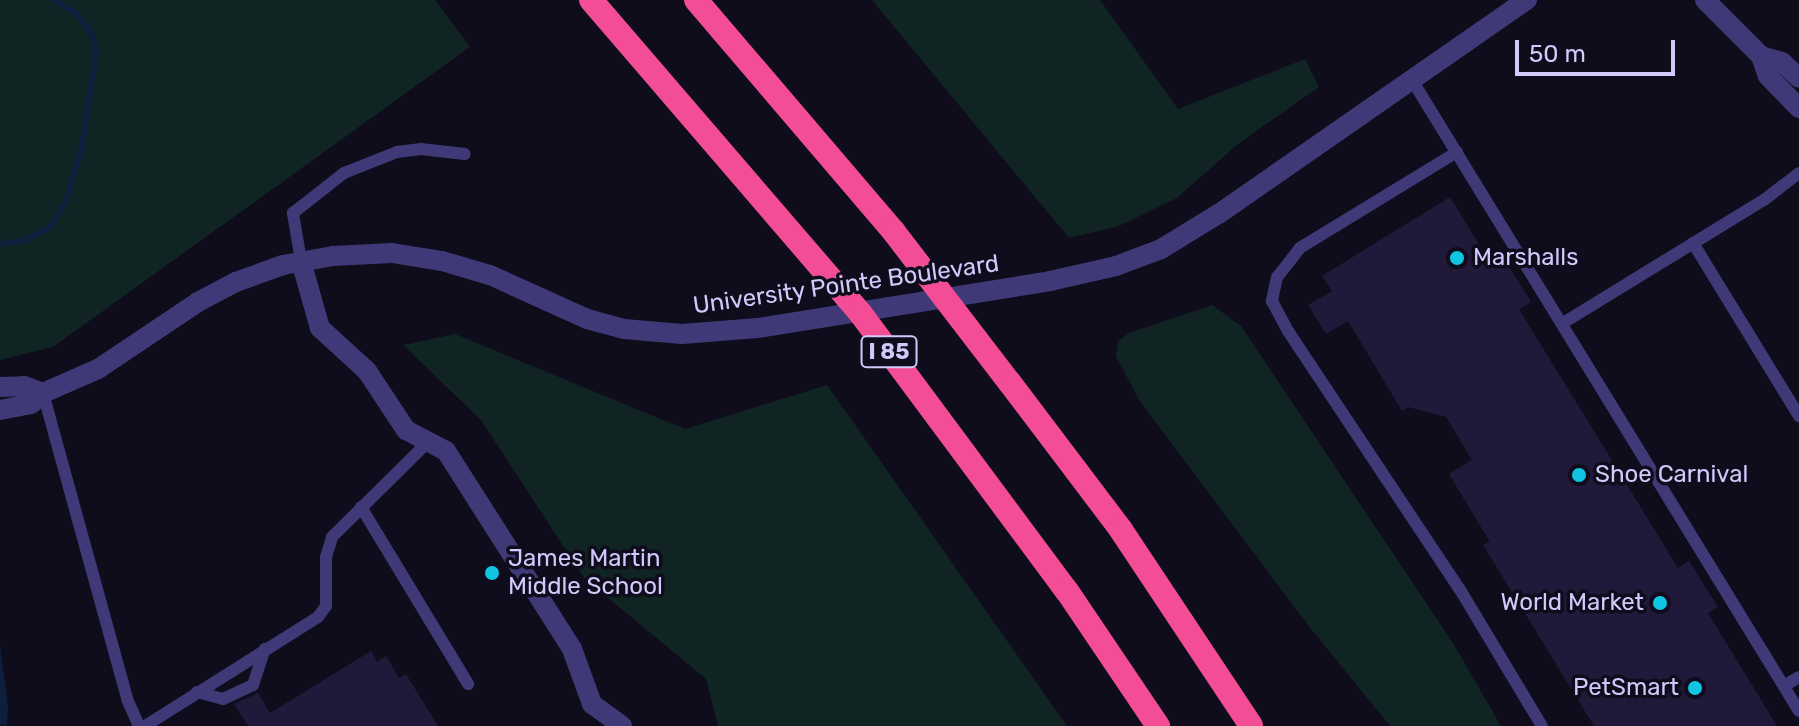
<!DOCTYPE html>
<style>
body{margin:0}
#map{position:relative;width:1799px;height:726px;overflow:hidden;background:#0f0c1b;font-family:Rubik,sans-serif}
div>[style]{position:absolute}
.green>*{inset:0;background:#102424}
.water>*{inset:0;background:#0e1f3d}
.stream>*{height:6px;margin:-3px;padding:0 3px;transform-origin:3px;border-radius:3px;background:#0e1f3d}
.building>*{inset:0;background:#21193a}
.service>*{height:12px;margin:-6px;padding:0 6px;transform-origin:6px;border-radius:6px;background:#3f3a77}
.minor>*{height:20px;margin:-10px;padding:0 10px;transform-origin:10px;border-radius:10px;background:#3f3a77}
.tertiary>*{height:20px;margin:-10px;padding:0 10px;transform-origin:10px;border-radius:10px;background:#3f3a77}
.motorway>*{height:24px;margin:-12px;padding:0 12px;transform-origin:12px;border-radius:12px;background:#f34d96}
.dots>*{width:22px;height:22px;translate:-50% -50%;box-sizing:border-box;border:4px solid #0f0c1b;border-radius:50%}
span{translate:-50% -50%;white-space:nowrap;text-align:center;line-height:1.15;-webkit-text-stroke:7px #0f0c1b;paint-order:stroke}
.shield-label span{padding:2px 6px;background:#0f0c1b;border:2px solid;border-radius:6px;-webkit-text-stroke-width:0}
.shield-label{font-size:22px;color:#d1c9fb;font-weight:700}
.poi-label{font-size:24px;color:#d1c9fb}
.left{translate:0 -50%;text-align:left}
.right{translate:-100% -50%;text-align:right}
.street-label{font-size:24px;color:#d1c9fb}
.scale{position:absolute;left:1515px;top:40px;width:160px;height:36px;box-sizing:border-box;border:4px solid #d1c9fb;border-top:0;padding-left:10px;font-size:24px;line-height:28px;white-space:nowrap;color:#d1c9fb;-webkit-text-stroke:6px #0f0c1b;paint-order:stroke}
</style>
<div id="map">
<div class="green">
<i style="clip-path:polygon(0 0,435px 0,470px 47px,53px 347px,0 360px)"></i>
<i style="clip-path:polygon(872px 0,1100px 0,1178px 109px,1305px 59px,1319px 87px,1238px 144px,1177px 198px,1119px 226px,1069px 238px)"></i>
<i style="clip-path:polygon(1212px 305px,1241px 326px,1453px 643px,1501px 726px,1390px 726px,1311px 629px,1139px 400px,1116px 356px,1118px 341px,1129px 333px)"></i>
<i style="clip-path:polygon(455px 334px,685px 429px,827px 385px,1067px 726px,718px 726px,706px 679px,584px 578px,481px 420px,403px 345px)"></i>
</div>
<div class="water">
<i style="clip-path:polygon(0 645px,8px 706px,7px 726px,0 725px)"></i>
</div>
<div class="stream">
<i style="left:0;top:244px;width:26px;rotate:-9deg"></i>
<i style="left:26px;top:240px;width:27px;rotate:-28deg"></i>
<i style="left:50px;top:227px;width:31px;rotate:-58deg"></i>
<i style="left:66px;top:201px;width:57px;rotate:-73.8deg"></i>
<i style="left:82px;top:146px;width:94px;rotate:-81.4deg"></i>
<i style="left:96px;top:53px;width:18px;rotate:-103deg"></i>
<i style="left:92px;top:35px;width:26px;rotate:-126deg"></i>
<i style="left:77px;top:14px;width:27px;rotate:-149deg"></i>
</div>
<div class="building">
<i style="clip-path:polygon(1450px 197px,1486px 256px,1498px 249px,1531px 302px,1519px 309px,1678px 568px,1689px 561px,1718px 607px,1708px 613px,1777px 726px,1594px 726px,1483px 545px,1490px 542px,1449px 474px,1472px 460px,1446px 417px,1408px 407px,1402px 411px,1348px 321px,1326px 334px,1308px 305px,1332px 291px,1322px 276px)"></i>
<i style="clip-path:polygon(371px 651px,377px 662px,386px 656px,399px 678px,406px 674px,438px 726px,248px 726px,234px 704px,258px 693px,270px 713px)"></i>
</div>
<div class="service">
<i style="left:1412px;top:80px;width:740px;rotate:58.48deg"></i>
<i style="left:1457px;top:152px;width:184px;rotate:148.6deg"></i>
<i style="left:1300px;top:248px;width:37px;rotate:128deg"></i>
<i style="left:1277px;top:277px;width:25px;rotate:102deg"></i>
<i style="left:1272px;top:301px;width:34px;rotate:62deg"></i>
<i style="left:1288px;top:331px;width:309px;rotate:56.4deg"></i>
<i style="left:1459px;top:588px;width:161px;rotate:59deg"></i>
<i style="left:1693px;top:243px;width:203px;rotate:58.5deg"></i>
<i style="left:301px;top:261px;width:49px;rotate:-99.5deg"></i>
<i style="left:293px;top:213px;width:65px;rotate:-38.1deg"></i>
<i style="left:344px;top:173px;width:57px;rotate:-21.6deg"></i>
<i style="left:397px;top:152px;width:24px;rotate:-7deg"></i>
<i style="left:421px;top:149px;width:44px;rotate:6.5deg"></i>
<i style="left:1563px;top:323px;width:236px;rotate:-31.5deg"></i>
<i style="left:1764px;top:200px;width:44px;rotate:-37.6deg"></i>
<i style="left:43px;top:393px;width:317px;rotate:74.6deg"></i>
<i style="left:127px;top:699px;width:30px;rotate:66deg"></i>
<i style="left:361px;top:507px;width:207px;rotate:58.8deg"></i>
<i style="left:1784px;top:686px;width:17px;rotate:-31deg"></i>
<i style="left:197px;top:692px;width:27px;rotate:15deg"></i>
<i style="left:223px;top:699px;width:33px;rotate:-25deg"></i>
<i style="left:253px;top:685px;width:38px;rotate:-72deg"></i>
<i style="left:145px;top:726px;width:204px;rotate:-32.2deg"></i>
<i style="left:318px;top:617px;width:14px;rotate:-54deg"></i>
<i style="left:326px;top:606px;width:49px;rotate:-90deg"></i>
<i style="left:326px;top:557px;width:21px;rotate:-73deg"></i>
<i style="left:332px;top:537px;width:136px;rotate:-44.7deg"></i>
</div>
<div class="minor">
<i style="left:301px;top:261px;width:70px;rotate:74.2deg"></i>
<i style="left:320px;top:328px;width:64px;rotate:42.5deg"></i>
<i style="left:367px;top:371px;width:71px;rotate:56.5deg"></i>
<i style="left:406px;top:430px;width:45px;rotate:27.7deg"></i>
<i style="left:446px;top:451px;width:235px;rotate:57.5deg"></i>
<i style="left:572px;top:649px;width:59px;rotate:70deg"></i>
<i style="left:592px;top:704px;width:37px;rotate:36deg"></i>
</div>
<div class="tertiary">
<i style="left:1705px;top:0;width:79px;rotate:45deg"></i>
<i style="left:1761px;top:56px;width:21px;rotate:71deg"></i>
<i style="left:1768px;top:76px;width:45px;rotate:45.9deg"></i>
<i style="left:1761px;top:56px;width:22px;rotate:16deg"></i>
<i style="left:1782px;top:62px;width:23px;rotate:43deg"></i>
<i style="left:0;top:387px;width:24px;rotate:-2deg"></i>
<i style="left:24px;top:386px;width:20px;rotate:20deg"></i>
<i style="left:0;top:410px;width:32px;rotate:-11deg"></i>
<i style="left:31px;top:404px;width:16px;rotate:-43deg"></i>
<i style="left:43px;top:393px;width:60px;rotate:-23.6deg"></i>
<i style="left:98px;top:369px;width:120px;rotate:-33.8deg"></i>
<i style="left:198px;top:302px;width:43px;rotate:-27.8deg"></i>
<i style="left:236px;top:282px;width:50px;rotate:-19.9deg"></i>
<i style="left:283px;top:265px;width:51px;rotate:-10.2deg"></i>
<i style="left:333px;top:256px;width:59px;rotate:-2.9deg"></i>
<i style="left:392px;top:253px;width:51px;rotate:9.1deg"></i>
<i style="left:442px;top:261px;width:50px;rotate:16.3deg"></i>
<i style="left:490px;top:275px;width:107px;rotate:24.4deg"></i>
<i style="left:587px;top:319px;width:38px;rotate:15deg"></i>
<i style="left:624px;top:329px;width:58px;rotate:4.9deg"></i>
<i style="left:682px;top:334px;width:76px;rotate:-4.5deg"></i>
<i style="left:758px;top:328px;width:296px;rotate:-9.1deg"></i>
<i style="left:1050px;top:281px;width:68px;rotate:-12.8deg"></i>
<i style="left:1116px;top:266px;width:48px;rotate:-20.7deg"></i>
<i style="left:1161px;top:249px;width:69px;rotate:-31.4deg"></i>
<i style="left:1220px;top:213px;width:374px;rotate:-34.8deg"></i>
</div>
<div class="motorway">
<i style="left:591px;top:0;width:414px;rotate:49.3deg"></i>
<i style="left:861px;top:314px;width:345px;rotate:53.4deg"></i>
<i style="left:1067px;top:591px;width:163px;rotate:56deg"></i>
<i style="left:696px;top:0;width:305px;rotate:49.5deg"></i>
<i style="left:894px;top:232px;width:190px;rotate:52.5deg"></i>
<i style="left:1010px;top:383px;width:184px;rotate:52.9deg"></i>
<i style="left:1121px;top:530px;width:235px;rotate:56.4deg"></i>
</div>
<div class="dots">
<i style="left:1457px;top:258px;background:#0fc5e2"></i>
<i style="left:1579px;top:475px;background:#0fc5e2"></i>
<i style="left:492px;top:573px;background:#0fc5e2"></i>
<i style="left:1660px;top:603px;background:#0fc5e2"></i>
<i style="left:1695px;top:688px;background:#0fc5e2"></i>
</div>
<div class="shield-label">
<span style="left:889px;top:352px">I 85</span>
</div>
<div class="poi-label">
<span class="left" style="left:1473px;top:258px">Marshalls</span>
<span class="left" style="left:1595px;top:475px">Shoe Carnival</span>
<span class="left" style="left:508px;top:573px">James Martin<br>Middle School</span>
<span class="right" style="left:1644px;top:603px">World Market</span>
<span class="right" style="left:1679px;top:688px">PetSmart</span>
</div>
<div class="street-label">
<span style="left:846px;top:285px;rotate:-8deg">University Pointe Boulevard</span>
</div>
<div class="scale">50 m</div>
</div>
